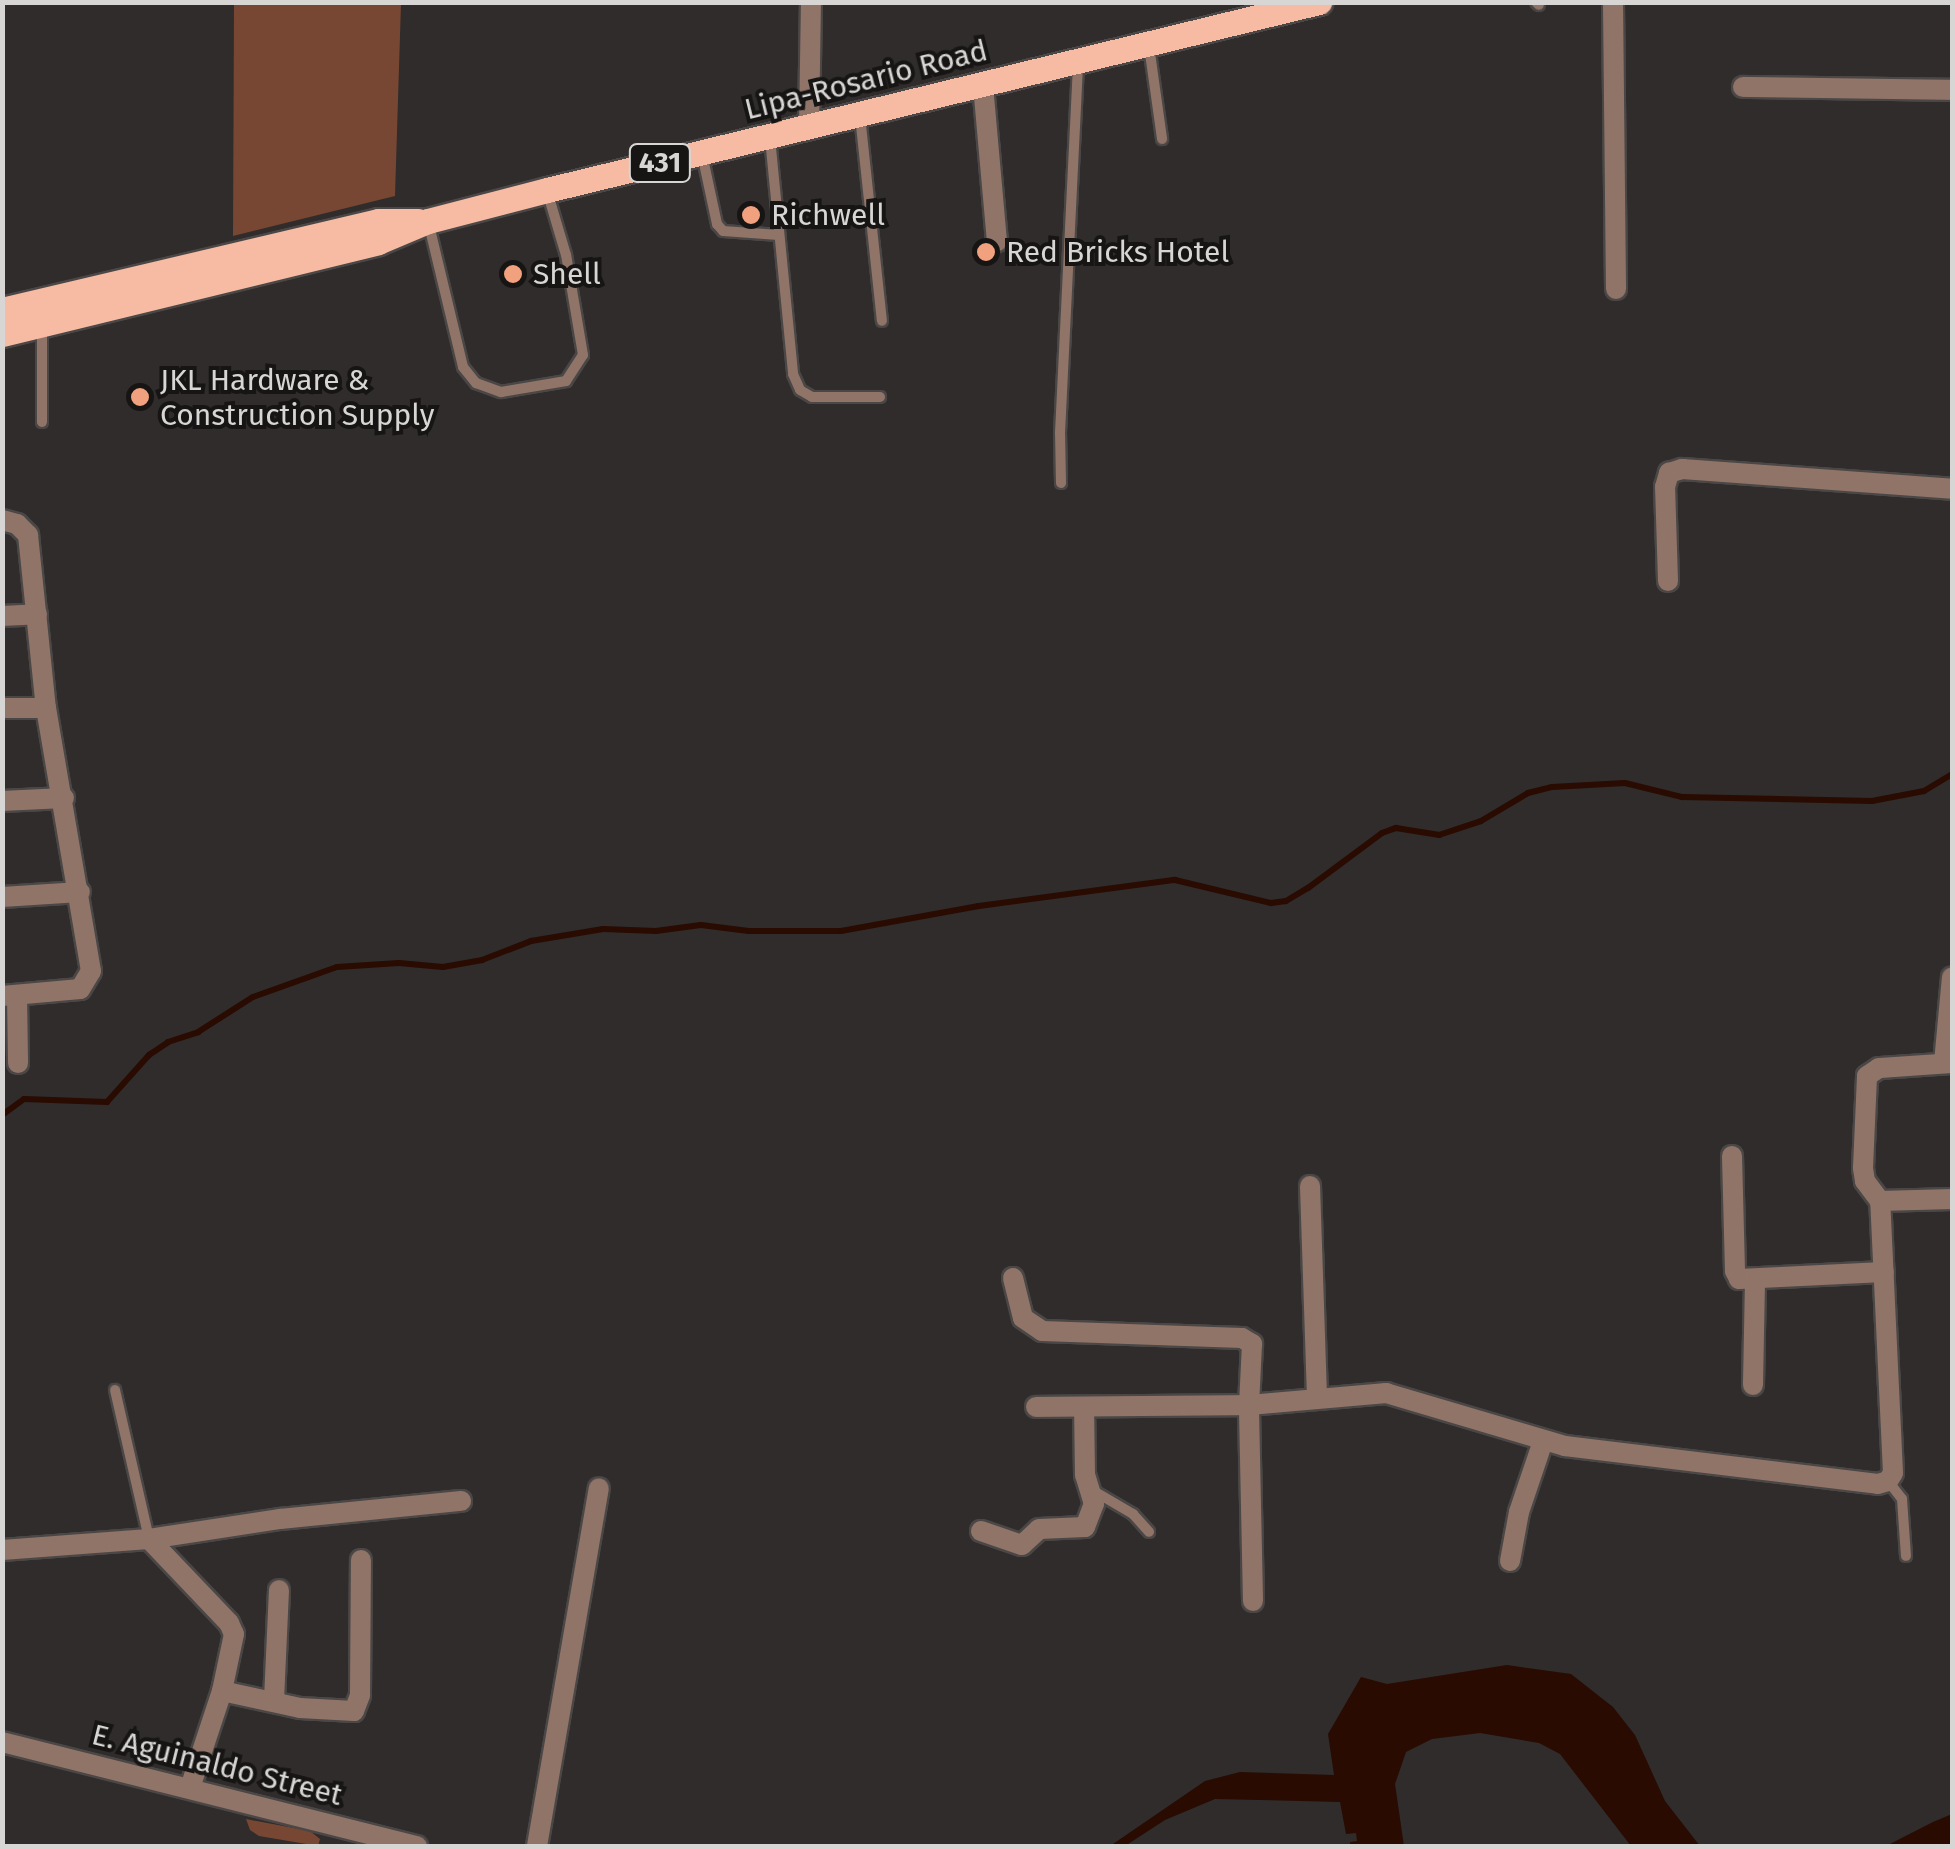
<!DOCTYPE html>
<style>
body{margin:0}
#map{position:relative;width:1955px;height:1849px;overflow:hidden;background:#2f2c2b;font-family:"Fira Sans",sans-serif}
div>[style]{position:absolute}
.green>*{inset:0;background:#774733}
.water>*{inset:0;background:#290b01}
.stream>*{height:6px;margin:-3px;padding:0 3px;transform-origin:3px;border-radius:3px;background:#290b01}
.roads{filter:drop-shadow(2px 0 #4a4746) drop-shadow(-2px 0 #4a4746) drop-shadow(0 2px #4a4746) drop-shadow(0 -2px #4a4746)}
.service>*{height:10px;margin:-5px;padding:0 5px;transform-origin:5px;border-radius:5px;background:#917468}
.minor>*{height:20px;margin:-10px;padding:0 10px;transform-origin:10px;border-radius:10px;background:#917468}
.tertiary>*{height:20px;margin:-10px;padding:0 10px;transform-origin:10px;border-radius:10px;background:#917468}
.primary>*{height:25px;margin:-12.5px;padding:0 12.5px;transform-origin:12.5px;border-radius:12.5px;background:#f6bba2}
.dots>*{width:28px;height:28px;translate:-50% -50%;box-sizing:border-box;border:5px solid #161514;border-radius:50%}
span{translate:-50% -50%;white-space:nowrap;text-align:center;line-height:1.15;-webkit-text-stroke:8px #161514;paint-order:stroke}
.shield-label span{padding:2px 8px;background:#161514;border:2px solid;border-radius:8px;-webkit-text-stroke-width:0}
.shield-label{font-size:28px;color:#d8d6d5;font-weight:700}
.street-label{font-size:30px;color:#d8d6d5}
.poi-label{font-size:30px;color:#d8d6d5}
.left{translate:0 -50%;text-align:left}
.frame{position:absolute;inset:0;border:5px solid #d8d6d5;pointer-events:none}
</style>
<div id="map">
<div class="green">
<i style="clip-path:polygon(234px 3px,401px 3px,395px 196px,233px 236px)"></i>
<i style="clip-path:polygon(246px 1819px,310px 1831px,320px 1839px,318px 1846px,259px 1836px,250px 1830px)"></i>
</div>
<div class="water">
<i style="clip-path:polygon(1507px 1665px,1571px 1674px,1613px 1707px,1635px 1735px,1665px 1801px,1700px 1846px,1631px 1846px,1560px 1754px,1539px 1743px,1480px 1733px,1432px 1739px,1406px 1752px,1395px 1784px,1404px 1846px,1350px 1846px,1350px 1842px,1357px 1841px,1356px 1833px,1346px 1834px,1340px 1802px,1215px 1799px,1165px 1820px,1125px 1846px,1110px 1846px,1205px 1781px,1240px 1772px,1334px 1775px,1328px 1734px,1361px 1677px,1387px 1684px)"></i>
<i style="clip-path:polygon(1952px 1814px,1952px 1846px,1886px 1846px,1933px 1822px)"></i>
</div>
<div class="stream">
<i style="left:2px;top:1115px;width:27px;rotate:-36deg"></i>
<i style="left:24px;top:1099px;width:83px;rotate:2.1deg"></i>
<i style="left:107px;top:1102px;width:63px;rotate:-48.2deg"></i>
<i style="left:149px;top:1055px;width:23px;rotate:-34deg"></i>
<i style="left:168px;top:1042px;width:32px;rotate:-18deg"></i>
<i style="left:198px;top:1032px;width:65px;rotate:-32.5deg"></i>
<i style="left:253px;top:997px;width:89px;rotate:-19.7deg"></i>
<i style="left:337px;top:967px;width:62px;rotate:-3.7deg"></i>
<i style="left:399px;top:963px;width:44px;rotate:5.2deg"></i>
<i style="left:443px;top:967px;width:40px;rotate:-10deg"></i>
<i style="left:482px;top:960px;width:53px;rotate:-21.2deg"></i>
<i style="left:531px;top:941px;width:73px;rotate:-9.5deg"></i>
<i style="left:603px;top:929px;width:53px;rotate:2.2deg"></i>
<i style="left:656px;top:931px;width:45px;rotate:-7.6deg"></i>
<i style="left:701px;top:925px;width:48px;rotate:7.1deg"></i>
<i style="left:749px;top:931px;width:92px"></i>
<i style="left:841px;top:931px;width:140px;rotate:-10.3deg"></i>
<i style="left:979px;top:906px;width:198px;rotate:-7.6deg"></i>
<i style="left:1175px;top:880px;width:99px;rotate:13.5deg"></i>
<i style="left:1271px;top:903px;width:15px;rotate:-8deg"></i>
<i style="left:1286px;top:901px;width:26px;rotate:-31deg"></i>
<i style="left:1308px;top:888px;width:92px;rotate:-36.6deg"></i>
<i style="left:1382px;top:833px;width:15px;rotate:-20deg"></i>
<i style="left:1396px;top:828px;width:44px;rotate:9.2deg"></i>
<i style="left:1439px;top:835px;width:44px;rotate:-18.4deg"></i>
<i style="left:1481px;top:821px;width:55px;rotate:-30.8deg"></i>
<i style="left:1528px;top:793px;width:25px;rotate:-14deg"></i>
<i style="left:1552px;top:787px;width:73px;rotate:-3.1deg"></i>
<i style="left:1625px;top:783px;width:59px;rotate:13.8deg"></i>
<i style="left:1682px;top:797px;width:190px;rotate:1.2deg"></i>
<i style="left:1872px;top:801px;width:53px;rotate:-10.9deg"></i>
<i style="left:1924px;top:791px;width:33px;rotate:-31deg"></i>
</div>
<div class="roads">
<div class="service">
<i style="left:1536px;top:2px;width:4px;rotate:45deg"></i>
<i style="left:1149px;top:46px;width:94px;rotate:82deg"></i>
<i style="left:860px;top:116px;width:206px;rotate:83.9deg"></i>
<i style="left:770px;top:138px;width:237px;rotate:84.4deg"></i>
<i style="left:793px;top:374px;width:17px;rotate:66deg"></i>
<i style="left:800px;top:390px;width:14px;rotate:30deg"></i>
<i style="left:812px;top:397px;width:68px"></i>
<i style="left:702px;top:154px;width:72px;rotate:77.9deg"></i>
<i style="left:717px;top:224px;width:9px;rotate:49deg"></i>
<i style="left:723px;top:231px;width:56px;rotate:4.1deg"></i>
<i style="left:428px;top:221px;width:150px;rotate:76.5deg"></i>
<i style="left:463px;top:367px;width:21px;rotate:51deg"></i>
<i style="left:476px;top:383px;width:27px;rotate:20deg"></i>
<i style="left:501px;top:392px;width:66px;rotate:-9.6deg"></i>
<i style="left:566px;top:381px;width:31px;rotate:-57deg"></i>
<i style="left:583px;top:355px;width:101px;rotate:-99.6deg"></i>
<i style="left:566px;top:255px;width:67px;rotate:-106.5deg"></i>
<i style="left:42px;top:422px;width:97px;rotate:-90deg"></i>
<i style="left:1061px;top:483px;width:50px;rotate:-91.1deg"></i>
<i style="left:1060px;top:433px;width:370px;rotate:-87.2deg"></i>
<i style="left:115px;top:1390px;width:153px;rotate:77.1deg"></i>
<i style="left:1888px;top:1481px;width:23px;rotate:52deg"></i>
<i style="left:1902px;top:1499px;width:57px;rotate:86deg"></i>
<i style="left:1092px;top:1490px;width:48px;rotate:30.3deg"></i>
<i style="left:1133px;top:1514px;width:24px;rotate:48deg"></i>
</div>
<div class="minor">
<i style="left:1613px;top:2px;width:287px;rotate:89.4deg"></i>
<i style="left:983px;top:85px;width:157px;rotate:84.9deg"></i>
<i style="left:1743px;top:87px;width:209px;rotate:0.8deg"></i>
<i style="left:809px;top:127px;width:125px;rotate:-89.1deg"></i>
<i style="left:2px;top:520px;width:16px;rotate:15deg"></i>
<i style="left:17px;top:524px;width:16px;rotate:45deg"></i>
<i style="left:28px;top:535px;width:174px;rotate:84.1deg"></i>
<i style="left:46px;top:708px;width:267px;rotate:80.3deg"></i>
<i style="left:91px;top:971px;width:21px;rotate:121deg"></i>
<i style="left:80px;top:989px;width:78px;rotate:174.9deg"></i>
<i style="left:1668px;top:581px;width:94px;rotate:-91.8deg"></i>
<i style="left:1665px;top:487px;width:15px;rotate:-74deg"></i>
<i style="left:1669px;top:473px;width:14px;rotate:-17deg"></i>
<i style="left:1682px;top:469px;width:271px;rotate:4.2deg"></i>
<i style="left:2px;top:616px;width:35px;rotate:-3deg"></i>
<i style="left:2px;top:708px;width:44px"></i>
<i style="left:2px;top:801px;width:62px;rotate:-2.8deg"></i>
<i style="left:2px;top:897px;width:78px;rotate:-3.7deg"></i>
<i style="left:17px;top:996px;width:67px;rotate:89.1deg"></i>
<i style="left:1944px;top:1063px;width:86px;rotate:-84.7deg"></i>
<i style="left:1732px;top:1156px;width:115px;rotate:88.5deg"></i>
<i style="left:1735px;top:1271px;width:9px;rotate:63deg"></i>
<i style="left:1739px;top:1279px;width:145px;rotate:-2.8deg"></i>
<i style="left:1310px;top:1186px;width:212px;rotate:88.1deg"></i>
<i style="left:1880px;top:1201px;width:72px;rotate:-1.6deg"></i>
<i style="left:1013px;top:1278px;width:41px;rotate:76deg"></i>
<i style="left:1023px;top:1318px;width:23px;rotate:34deg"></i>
<i style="left:1042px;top:1331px;width:200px;rotate:2deg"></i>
<i style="left:1242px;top:1338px;width:12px;rotate:31deg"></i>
<i style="left:1252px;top:1344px;width:61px;rotate:92.8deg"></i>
<i style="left:1249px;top:1405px;width:213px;rotate:179.5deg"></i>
<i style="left:1753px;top:1385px;width:105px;rotate:-88.9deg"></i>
<i style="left:981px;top:1531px;width:43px;rotate:18.9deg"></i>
<i style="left:1022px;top:1545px;width:23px;rotate:-43deg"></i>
<i style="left:1039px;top:1529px;width:46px;rotate:-2.5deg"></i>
<i style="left:1085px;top:1527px;width:25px;rotate:-69deg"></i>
<i style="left:1094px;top:1504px;width:30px;rotate:-107deg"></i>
<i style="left:1085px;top:1475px;width:68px;rotate:-90.8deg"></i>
<i style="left:149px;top:1539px;width:116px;rotate:46.4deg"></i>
<i style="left:229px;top:1623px;width:12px;rotate:66deg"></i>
<i style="left:234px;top:1634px;width:58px;rotate:101.9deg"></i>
<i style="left:222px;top:1691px;width:102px;rotate:108.3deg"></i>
<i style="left:2px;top:1550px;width:147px;rotate:-4.3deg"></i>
<i style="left:149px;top:1539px;width:133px;rotate:-8.7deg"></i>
<i style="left:280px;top:1519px;width:182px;rotate:-5.7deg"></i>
<i style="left:1510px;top:1561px;width:50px;rotate:-79.6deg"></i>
<i style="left:1519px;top:1512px;width:75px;rotate:-71.3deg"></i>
<i style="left:1253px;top:1601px;width:196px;rotate:-91.2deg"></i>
<i style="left:1249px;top:1405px;width:138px;rotate:-5deg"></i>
<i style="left:1386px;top:1393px;width:187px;rotate:16.5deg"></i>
<i style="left:1565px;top:1446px;width:315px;rotate:6.9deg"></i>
<i style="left:1878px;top:1484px;width:10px;rotate:-17deg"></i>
<i style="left:1888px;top:1481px;width:9px;rotate:-58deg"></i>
<i style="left:1893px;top:1473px;width:272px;rotate:-92.7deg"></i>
<i style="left:1880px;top:1201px;width:25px;rotate:-127deg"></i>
<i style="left:1865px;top:1181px;width:13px;rotate:-99deg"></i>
<i style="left:1863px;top:1168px;width:92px;rotate:-87.5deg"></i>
<i style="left:1867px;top:1076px;width:14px;rotate:-34deg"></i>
<i style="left:1879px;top:1068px;width:73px;rotate:-3.9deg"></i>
<i style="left:222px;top:1691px;width:80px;rotate:12.3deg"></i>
<i style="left:300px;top:1708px;width:54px;rotate:3.2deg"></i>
<i style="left:354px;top:1711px;width:17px;rotate:-69deg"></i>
<i style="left:360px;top:1695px;width:135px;rotate:-89.6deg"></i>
<i style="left:274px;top:1700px;width:110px;rotate:-87.4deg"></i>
<i style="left:537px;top:1846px;width:363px;rotate:-80.2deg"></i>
</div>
<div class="tertiary">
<i style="left:2px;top:1742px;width:428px;rotate:14.1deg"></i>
</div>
<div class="primary">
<i style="left:2px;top:310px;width:386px;rotate:-13.3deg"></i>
<i style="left:378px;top:221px;width:40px"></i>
<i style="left:2px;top:334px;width:387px;rotate:-13.7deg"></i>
<i style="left:378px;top:242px;width:54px;rotate:-22.8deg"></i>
<i style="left:428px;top:221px;width:123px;rotate:-14.6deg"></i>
<i style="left:547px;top:190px;width:795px;rotate:-13.69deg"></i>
</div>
</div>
<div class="dots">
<i style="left:751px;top:215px;background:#f2a17e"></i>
<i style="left:986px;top:252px;background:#f2a17e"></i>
<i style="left:513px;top:274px;background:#f2a17e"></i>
<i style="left:140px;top:397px;background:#f2a17e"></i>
</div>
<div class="shield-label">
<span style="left:660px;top:163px">431</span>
</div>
<div class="street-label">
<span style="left:866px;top:80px;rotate:-14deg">Lipa-Rosario Road</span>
<span style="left:217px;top:1765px;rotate:14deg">E. Aguinaldo Street</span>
</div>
<div class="poi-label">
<span class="left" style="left:771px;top:215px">Richwell</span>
<span class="left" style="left:1006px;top:252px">Red Bricks Hotel</span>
<span class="left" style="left:533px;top:274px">Shell</span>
<span class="left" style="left:160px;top:397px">JKL Hardware &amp;<br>Construction Supply</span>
</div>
<div class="frame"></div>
</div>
